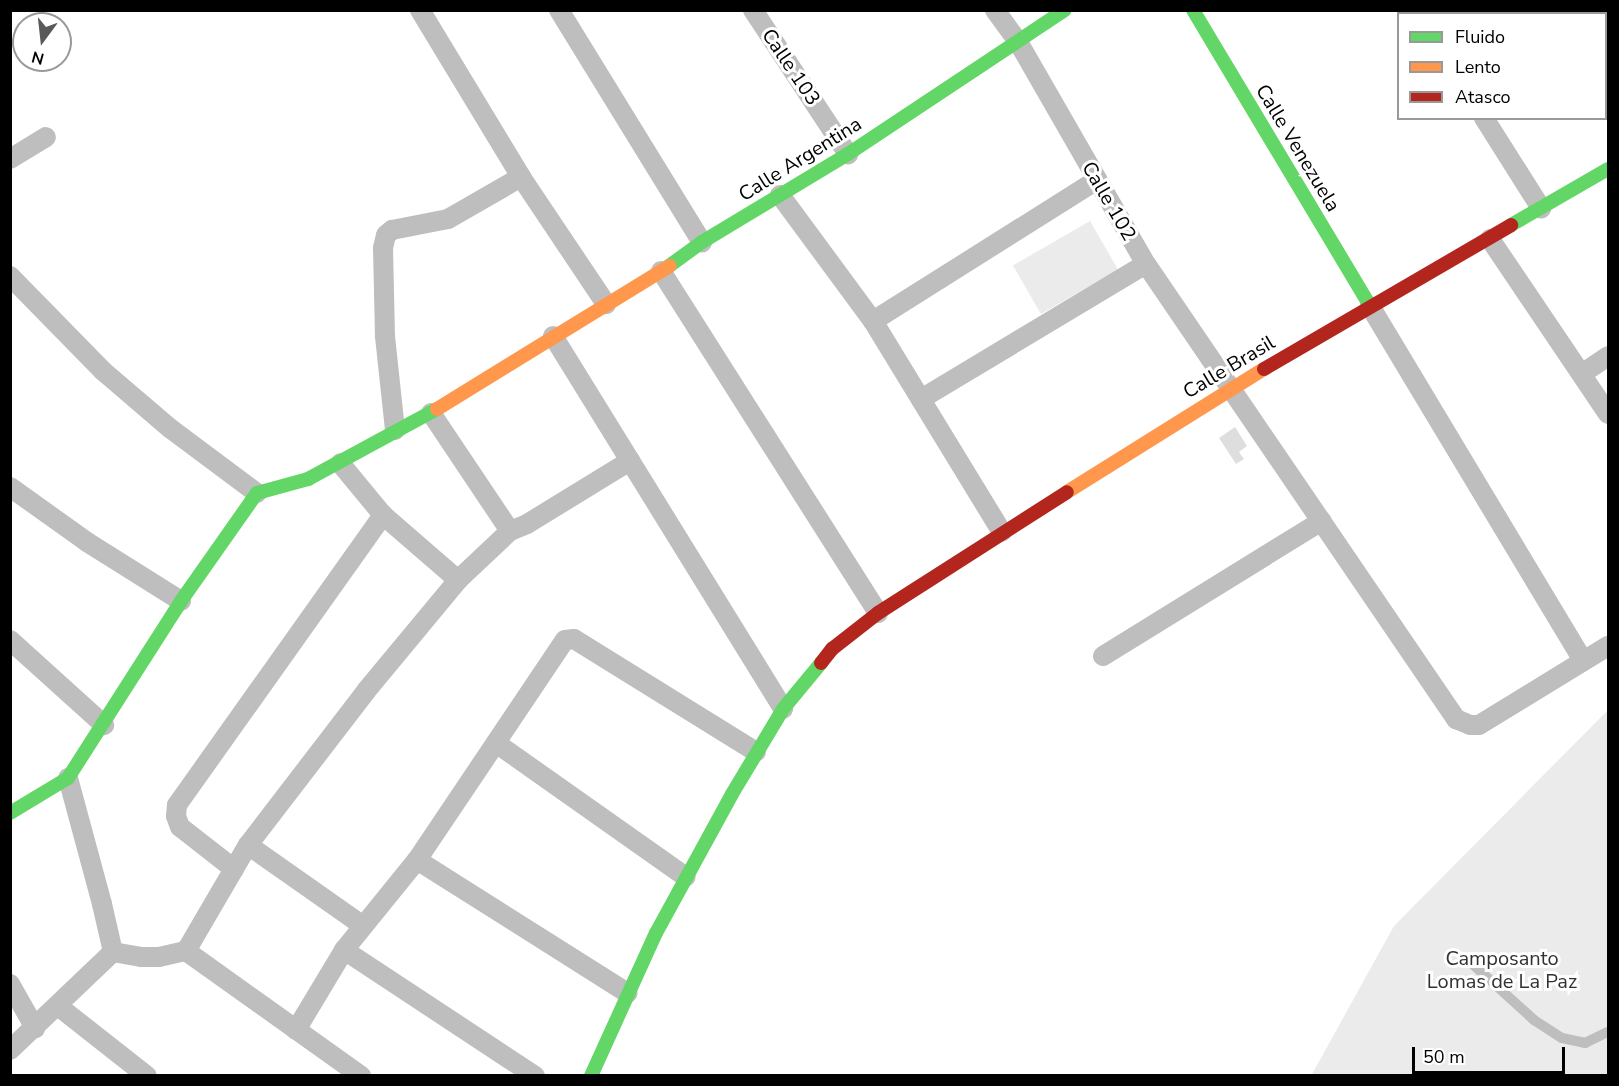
<!DOCTYPE html>
<style>
body{margin:0}
#map{position:relative;width:1619px;height:1086px;overflow:hidden;background:#fff;font-family:"Nunito Sans",sans-serif}
div>[style]{position:absolute}
.green>*{inset:0;background:#ebebeb;transform-origin:0 0}
.building>*{inset:0;background:#dedede}
.lane>*{height:10px;margin:-5px;padding:0 5px;transform-origin:5px;border-radius:5px;background:#bebebe}
.street>*{height:20px;margin:-10px;padding:0 10px;transform-origin:10px;border-radius:10px;background:#bebebe}
.fast>*{height:14px;margin:-7px;padding:0 7px;transform-origin:7px;border-radius:7px;background:#63d668}
.slow>*{height:14px;margin:-7px;padding:0 7px;transform-origin:7px;border-radius:7px;background:#ff974d}
.jam>*{height:14px;margin:-7px;padding:0 7px;transform-origin:7px;border-radius:7px;background:#b3261e}
span{translate:-50% -50%;white-space:nowrap;text-align:center;line-height:1.15;-webkit-text-stroke:6px #fff;paint-order:stroke}
.street-label{font-size:20px;color:#000}
.park-label{font-size:20px;color:#313131}
.frame{position:absolute;inset:0;border:12px solid #000;pointer-events:none}
.legend{position:absolute;left:1397px;top:12px;width:210px;height:108px;box-sizing:border-box;background:#fff;border:2px solid #999;margin:0;padding:8px 10px;list-style:none;font-size:18px;color:#000}
.legend li{display:flex;align-items:center;gap:12px;height:30px}
.legend b{width:30px;border:2px solid #999}
.north{position:absolute;left:12px;top:12px;width:60px;height:60px;box-sizing:border-box;background:#fff;border:2px solid #999;border-radius:50%;rotate:195deg;font-size:16px;font-weight:700;line-height:24px;text-align:center;color:#000}
.north::after{content:'';display:block;margin:auto;width:21px;height:27px;background:#595959;clip-path:polygon(50% 0,100% 100%,50% 72%,0 100%)}
.scale{position:absolute;left:1412px;top:1047px;width:153px;height:27px;box-sizing:border-box;border:3px solid #000;border-top:0;padding-left:8px;font-size:18px;line-height:21px;white-space:nowrap;color:#000;-webkit-text-stroke:4px #fff;paint-order:stroke}
</style>
<div id="map">
<div class="green">
<i style="left:1090px;top:221px;width:56px;height:89px;rotate:60deg"></i>
<i style="clip-path:polygon(1608px 710px,1608px 1075px,1311px 1076px,1394px 926px)"></i>
</div>
<div class="building">
<i style="clip-path:polygon(1235px 427px,1247px 446px,1239px 452px,1244px 459px,1236px 464px,1219px 438px)"></i>
</div>
<div class="lane">
<i style="left:1467px;top:959px;width:91px;rotate:42.3deg"></i>
<i style="left:1534px;top:1020px;width:33px;rotate:33deg"></i>
<i style="left:1562px;top:1038px;width:24px;rotate:12deg"></i>
<i style="left:1585px;top:1043px;width:25px;rotate:-26deg"></i>
</div>
<div class="street">
<i style="left:420px;top:10px;width:195px;rotate:58.8deg"></i>
<i style="left:521px;top:177px;width:153px;rotate:56.2deg"></i>
<i style="left:559px;top:10px;width:273px;rotate:58.4deg"></i>
<i style="left:753px;top:10px;width:173px;rotate:56.6deg"></i>
<i style="left:995px;top:10px;width:37px;rotate:54deg"></i>
<i style="left:1017px;top:40px;width:258px;rotate:60.1deg"></i>
<i style="left:1146px;top:264px;width:551px;rotate:55.73deg"></i>
<i style="left:1456px;top:719px;width:15px;rotate:23deg"></i>
<i style="left:1470px;top:725px;width:9px"></i>
<i style="left:1479px;top:725px;width:151px;rotate:-31.5deg"></i>
<i style="left:1415px;top:10px;width:4px;rotate:63deg"></i>
<i style="left:1484px;top:118px;width:107px;rotate:57.7deg"></i>
<i style="left:10px;top:159px;width:42px;rotate:-31.4deg"></i>
<i style="left:780px;top:195px;width:157px;rotate:53.6deg"></i>
<i style="left:873px;top:321px;width:247px;rotate:58.6deg"></i>
<i style="left:1490px;top:239px;width:211px;rotate:56deg"></i>
<i style="left:661px;top:271px;width:405px;rotate:57.6deg"></i>
<i style="left:10px;top:276px;width:133px;rotate:45.6deg"></i>
<i style="left:103px;top:371px;width:89px;rotate:40.5deg"></i>
<i style="left:171px;top:429px;width:107px;rotate:36.7deg"></i>
<i style="left:1370px;top:306px;width:414px;rotate:59deg"></i>
<i style="left:873px;top:321px;width:265px;rotate:-32.2deg"></i>
<i style="left:553px;top:336px;width:438px;rotate:58.3deg"></i>
<i style="left:1583px;top:373px;width:30px;rotate:-34deg"></i>
<i style="left:921px;top:399px;width:262px;rotate:-31deg"></i>
<i style="left:431px;top:413px;width:142px;rotate:56.2deg"></i>
<i style="left:395px;top:430px;width:95px;rotate:-96.1deg"></i>
<i style="left:385px;top:336px;width:88px;rotate:-91.3deg"></i>
<i style="left:383px;top:248px;width:13px;rotate:-77deg"></i>
<i style="left:386px;top:235px;width:8px;rotate:-40deg"></i>
<i style="left:392px;top:230px;width:57px;rotate:-11.1deg"></i>
<i style="left:448px;top:219px;width:84px;rotate:-29.9deg"></i>
<i style="left:10px;top:487px;width:95px;rotate:35.5deg"></i>
<i style="left:87px;top:542px;width:111px;rotate:32.1deg"></i>
<i style="left:458px;top:580px;width:71px;rotate:-43.3deg"></i>
<i style="left:510px;top:531px;width:18px;rotate:-22deg"></i>
<i style="left:527px;top:524px;width:121px;rotate:-31.5deg"></i>
<i style="left:10px;top:640px;width:127px;rotate:42.1deg"></i>
<i style="left:1103px;top:656px;width:257px;rotate:-31.7deg"></i>
<i style="left:496px;top:743px;width:232px;rotate:35.2deg"></i>
<i style="left:68px;top:778px;width:131px;rotate:74.9deg"></i>
<i style="left:102px;top:904px;width:49px;rotate:77.1deg"></i>
<i style="left:248px;top:845px;width:139px;rotate:35.1deg"></i>
<i style="left:417px;top:860px;width:249px;rotate:32.3deg"></i>
<i style="left:234px;top:869px;width:68px;rotate:-142.1deg"></i>
<i style="left:180px;top:827px;width:12px;rotate:-110deg"></i>
<i style="left:176px;top:816px;width:11px;rotate:-85deg"></i>
<i style="left:177px;top:805px;width:356px;rotate:-54.6deg"></i>
<i style="left:344px;top:950px;width:229px;rotate:33.4deg"></i>
<i style="left:186px;top:951px;width:215px;rotate:35.5deg"></i>
<i style="left:10px;top:984px;width:51px;rotate:60.4deg"></i>
<i style="left:58px;top:1006px;width:113px;rotate:38.2deg"></i>
<i style="left:296px;top:1030px;width:93px;rotate:-59deg"></i>
<i style="left:344px;top:950px;width:116px;rotate:-51deg"></i>
<i style="left:417px;top:860px;width:265px;rotate:-56.1deg"></i>
<i style="left:565px;top:640px;width:9px;rotate:-6deg"></i>
<i style="left:574px;top:639px;width:214px;rotate:31.8deg"></i>
<i style="left:10px;top:1050px;width:142px;rotate:-43.6deg"></i>
<i style="left:113px;top:952px;width:28px;rotate:10deg"></i>
<i style="left:141px;top:957px;width:18px"></i>
<i style="left:159px;top:957px;width:28px;rotate:-13deg"></i>
<i style="left:186px;top:951px;width:123px;rotate:-59.7deg"></i>
<i style="left:248px;top:845px;width:194px;rotate:-52.5deg"></i>
<i style="left:366px;top:691px;width:144px;rotate:-50.3deg"></i>
<i style="left:458px;top:580px;width:99px;rotate:-139.1deg"></i>
<i style="left:383px;top:515px;width:67px;rotate:-129.6deg"></i>
</div>
<div class="fast">
<i style="left:1193px;top:10px;width:345px;rotate:59.1deg"></i>
<i style="left:1511px;top:225px;width:112px;rotate:-30deg"></i>
<i style="left:669px;top:266px;width:41px;rotate:-36deg"></i>
<i style="left:702px;top:242px;width:170px;rotate:-31.1deg"></i>
<i style="left:848px;top:154px;width:260px;rotate:-33.6deg"></i>
<i style="left:10px;top:813px;width:68px;rotate:-31.1deg"></i>
<i style="left:68px;top:778px;width:210px;rotate:-57.4deg"></i>
<i style="left:181px;top:601px;width:132px;rotate:-54.9deg"></i>
<i style="left:257px;top:493px;width:53px;rotate:-15.4deg"></i>
<i style="left:308px;top:479px;width:147px;rotate:-28.5deg"></i>
<i style="left:591px;top:1076px;width:157px;rotate:-65.6deg"></i>
<i style="left:656px;top:933px;width:158px;rotate:-61.3deg"></i>
<i style="left:732px;top:794px;width:99px;rotate:-59deg"></i>
<i style="left:783px;top:709px;width:60px;rotate:-50.4deg"></i>
</div>
<div class="slow">
<i style="left:437px;top:409px;width:273px;rotate:-31.6deg"></i>
<i style="left:1067px;top:492px;width:232px;rotate:-32deg"></i>
</div>
<div class="jam">
<i style="left:1264px;top:369px;width:286px;rotate:-30.2deg"></i>
<i style="left:821px;top:663px;width:18px;rotate:-52deg"></i>
<i style="left:832px;top:649px;width:58px;rotate:-38deg"></i>
<i style="left:878px;top:613px;width:224px;rotate:-32.6deg"></i>
</div>
<div class="street-label">
<span style="left:791px;top:67px;rotate:56deg">Calle 103</span>
<span style="left:1298px;top:148px;rotate:59deg">Calle Venezuela</span>
<span style="left:800px;top:159px;rotate:-32deg">Calle Argentina</span>
<span style="left:1109px;top:201px;rotate:60deg">Calle 102</span>
<span style="left:1229px;top:367px;rotate:-31deg">Calle Brasil</span>
</div>
<div class="park-label">
<span style="left:1502px;top:970px">Camposanto<br>Lomas de La Paz</span>
</div>
<div class="frame"></div>
<ul class="legend">
<li><b style="height:8px;background:#63d668"></b>Fluido</li>
<li><b style="height:8px;background:#ff974d"></b>Lento</li>
<li><b style="height:8px;background:#b3261e"></b>Atasco</li>
</ul>
<div class="north">N</div>
<div class="scale">50 m</div>
</div>
